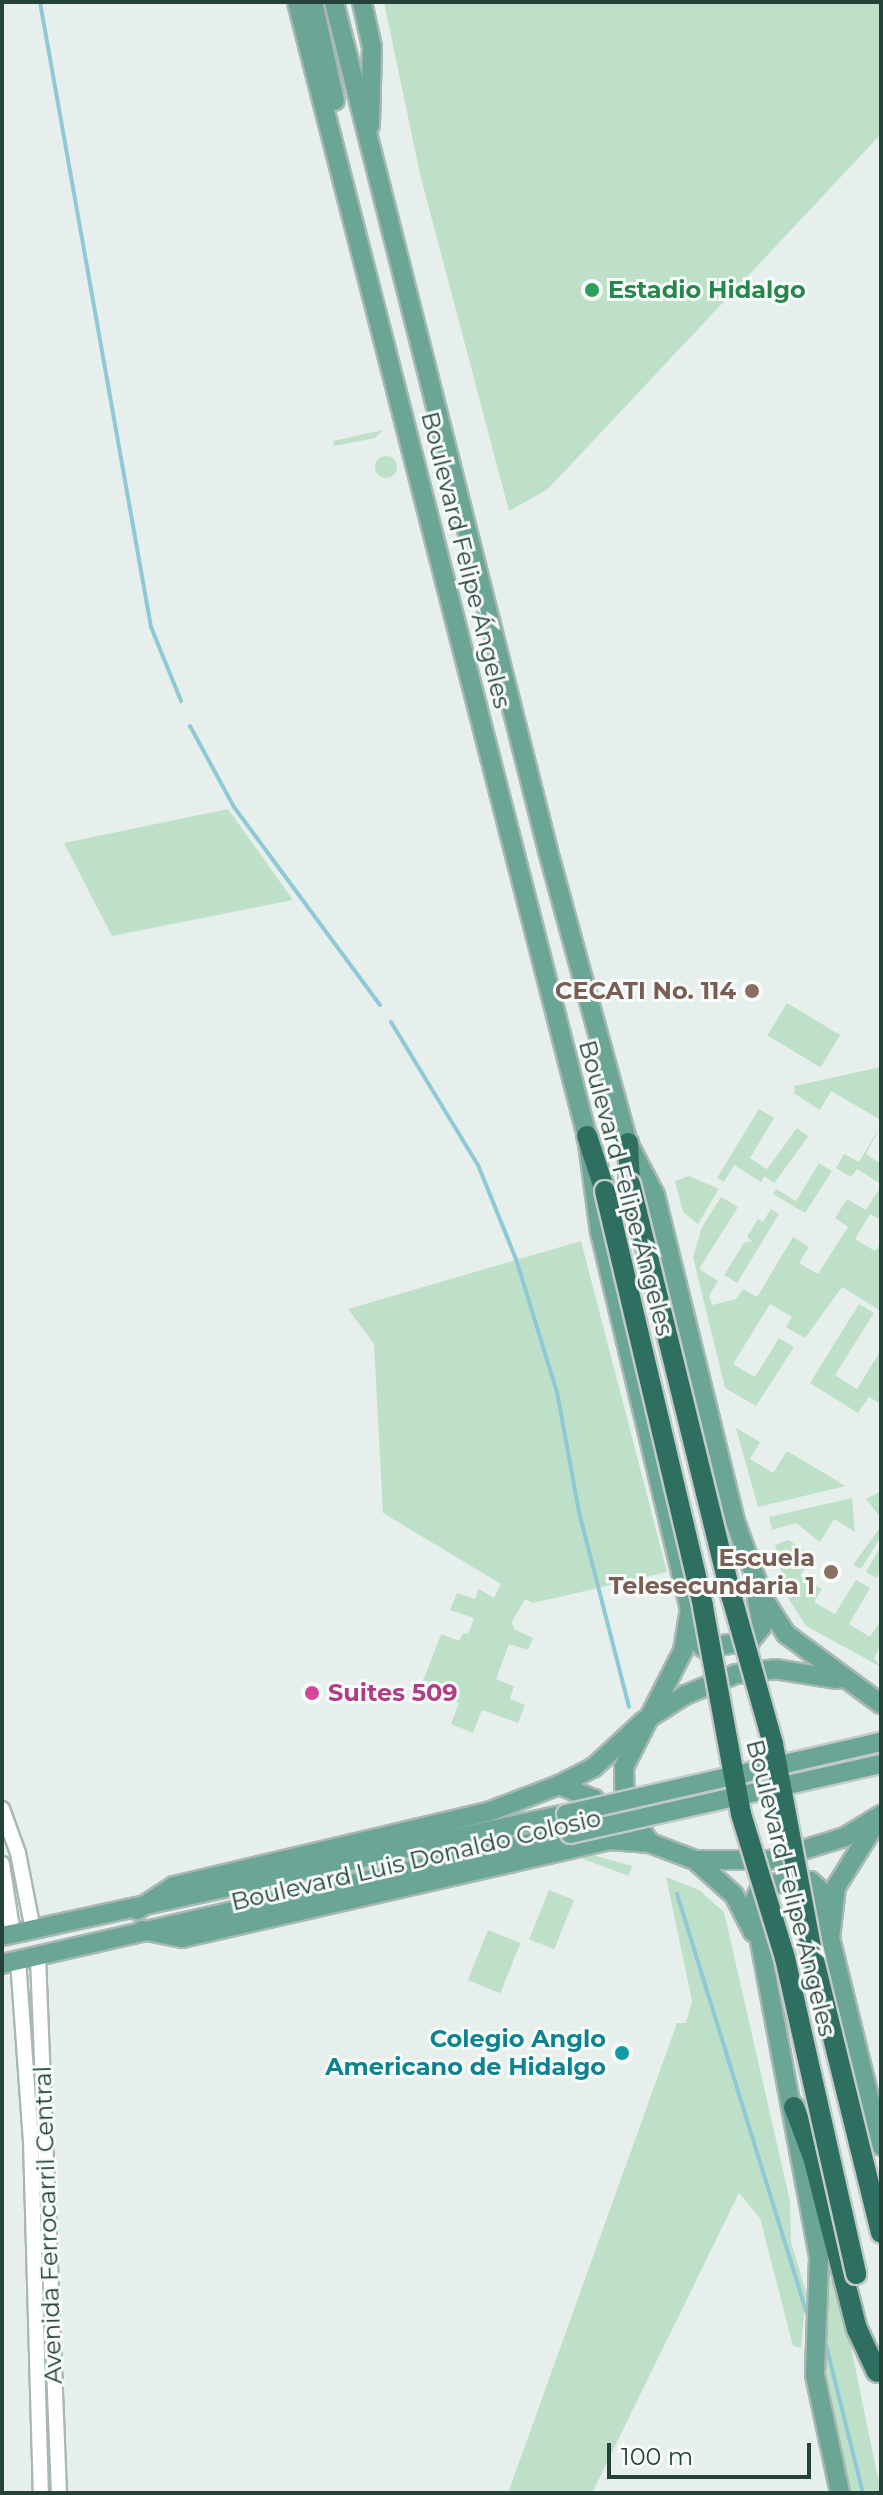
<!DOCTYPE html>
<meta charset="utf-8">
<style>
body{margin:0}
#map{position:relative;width:883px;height:2495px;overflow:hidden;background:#e6efeb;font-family:Montserrat,sans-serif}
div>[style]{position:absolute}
.green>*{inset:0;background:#bfe0c8;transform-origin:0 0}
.round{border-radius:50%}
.stream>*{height:4px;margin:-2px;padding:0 2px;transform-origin:2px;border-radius:2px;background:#8ec9d4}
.roads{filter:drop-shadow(2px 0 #a8b8b2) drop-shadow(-2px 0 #a8b8b2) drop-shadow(0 2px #a8b8b2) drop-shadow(0 -2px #a8b8b2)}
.minor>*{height:14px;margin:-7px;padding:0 7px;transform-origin:7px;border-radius:7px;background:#fff}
.major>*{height:18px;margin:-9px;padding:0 9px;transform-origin:9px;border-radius:9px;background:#6aa596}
.highway>*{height:20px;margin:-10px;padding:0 10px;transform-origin:10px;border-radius:10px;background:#2f6f62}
.bridges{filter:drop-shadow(2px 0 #c2cac8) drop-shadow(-2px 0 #c2cac8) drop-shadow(0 2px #c2cac8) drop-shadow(0 -2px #c2cac8)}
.major-bridge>*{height:18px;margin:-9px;padding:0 9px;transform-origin:9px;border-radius:9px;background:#6aa596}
.highway-bridge>*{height:20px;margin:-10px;padding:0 10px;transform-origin:10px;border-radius:10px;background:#2f6f62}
.dots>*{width:22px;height:22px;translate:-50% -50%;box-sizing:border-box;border:4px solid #f7fbf9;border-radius:50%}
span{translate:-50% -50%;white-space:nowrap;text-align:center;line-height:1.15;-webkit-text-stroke:6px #f7fbf9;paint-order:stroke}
.leisure-label{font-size:24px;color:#27864d;font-weight:700}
.left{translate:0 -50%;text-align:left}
.street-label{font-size:24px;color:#24423a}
.education-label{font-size:24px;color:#785e54;font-weight:700}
.right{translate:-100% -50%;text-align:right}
.hotel-label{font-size:24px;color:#b23c85;font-weight:700}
.culture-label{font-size:24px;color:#0d838f;font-weight:700}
.frame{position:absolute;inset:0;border:4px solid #24423a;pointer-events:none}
.scale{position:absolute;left:607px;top:2443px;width:204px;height:36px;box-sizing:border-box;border:4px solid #24423a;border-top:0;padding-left:10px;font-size:24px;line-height:28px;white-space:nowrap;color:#24423a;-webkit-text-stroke:6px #f7fbf9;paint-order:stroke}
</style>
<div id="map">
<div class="green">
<i style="clip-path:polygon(384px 2px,881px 2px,881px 134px,548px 489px,509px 511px,420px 174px)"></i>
<i style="clip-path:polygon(383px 430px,375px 438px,334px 446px,333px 441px)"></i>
<i class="round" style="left:375px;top:456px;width:22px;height:22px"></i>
<i style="clip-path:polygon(228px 809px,293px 900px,112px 936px,64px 843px)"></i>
<i style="left:787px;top:1003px;width:62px;height:38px;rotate:31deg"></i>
<i style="clip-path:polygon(881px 1067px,881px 1120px,831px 1091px,820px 1110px,795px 1094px,794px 1086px)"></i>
<i style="clip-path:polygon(759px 1109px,774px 1118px,750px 1158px,768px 1170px,761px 1182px,734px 1165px,724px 1182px,717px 1178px)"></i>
<i style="clip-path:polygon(881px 1125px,866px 1154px,881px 1164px,881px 1184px,857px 1169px,851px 1177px,836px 1168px,844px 1154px,859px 1162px)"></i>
<i style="left:797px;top:1128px;width:14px;height:58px;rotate:36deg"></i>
<i style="clip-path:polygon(819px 1163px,832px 1171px,805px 1213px,773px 1194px,776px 1189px,796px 1201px)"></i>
<i style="clip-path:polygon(689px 1176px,719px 1189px,698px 1224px,683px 1212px,675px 1181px)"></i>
<i style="clip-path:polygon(881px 1186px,881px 1220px,870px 1214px,855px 1239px,875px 1251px,881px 1243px,881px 1311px,842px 1287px,805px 1338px,786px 1327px,792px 1317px,770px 1304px,733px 1364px,755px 1377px,779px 1338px,794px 1347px,756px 1406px,725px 1388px,693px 1257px,702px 1227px,721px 1197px,738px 1207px,699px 1269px,718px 1281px,709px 1296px,712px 1305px,736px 1299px,743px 1289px,757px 1297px,793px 1237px,809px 1247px,799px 1263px,818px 1274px,848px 1227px,835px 1218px,847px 1199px,866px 1210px)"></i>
<i style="clip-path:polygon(771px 1209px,779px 1214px,737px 1283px,724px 1275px,744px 1243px,752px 1241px,747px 1237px,758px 1219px,763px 1222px)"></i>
<i style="clip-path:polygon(581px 1241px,667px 1572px,533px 1603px,525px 1599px,512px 1622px,514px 1629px,533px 1638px,528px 1650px,509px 1644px,496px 1679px,514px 1686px,510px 1699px,525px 1705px,518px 1723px,482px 1710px,473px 1733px,451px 1724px,459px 1703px,422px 1684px,441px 1634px,459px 1641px,463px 1633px,468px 1634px,474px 1618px,450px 1610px,457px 1593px,475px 1599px,479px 1589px,494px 1598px,501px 1584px,383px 1513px,374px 1344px,348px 1309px)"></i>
<i style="clip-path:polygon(859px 1304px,874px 1313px,835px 1375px,857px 1389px,881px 1350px,881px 1404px,869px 1397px,858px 1413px,810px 1383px)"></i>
<i style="clip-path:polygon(736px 1428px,760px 1442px,750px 1459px,773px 1473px,787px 1451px,846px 1486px,758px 1507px)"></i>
<i style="clip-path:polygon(881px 1491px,881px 1518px,866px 1499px)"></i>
<i style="clip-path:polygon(852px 1498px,855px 1532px,834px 1519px,820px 1542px,796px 1523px,772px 1530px,769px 1517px)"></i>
<i style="clip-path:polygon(881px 1526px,881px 1537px,861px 1569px,853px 1565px)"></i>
<i style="clip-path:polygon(788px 1540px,812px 1555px,800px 1576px,822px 1589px,814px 1602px,835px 1614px,856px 1580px,870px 1588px,849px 1624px,870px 1637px,881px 1620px,881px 1646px,874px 1658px,881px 1667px,806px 1626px,788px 1598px,775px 1545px)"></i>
<i style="clip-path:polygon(881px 1546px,881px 1571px,876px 1578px,866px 1572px)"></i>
<i style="clip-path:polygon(586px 1853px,632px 1866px,629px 1876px,583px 1859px)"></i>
<i style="clip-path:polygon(666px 1877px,699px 1890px,724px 1912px,790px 2201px,791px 2242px,806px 2292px,801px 2348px,793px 2346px,760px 2218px,739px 2193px,592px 2493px,508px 2493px,677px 2023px,686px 2023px,692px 2001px)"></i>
<i style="left:549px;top:1890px;width:27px;height:53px;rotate:22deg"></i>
<i style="left:488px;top:1930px;width:35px;height:54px;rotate:22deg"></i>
<i style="clip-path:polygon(837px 2279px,881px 2493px,851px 2493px,822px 2353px,827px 2281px)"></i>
</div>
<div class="stream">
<i style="left:40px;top:2px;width:635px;rotate:79.93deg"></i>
<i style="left:151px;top:627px;width:80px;rotate:67.9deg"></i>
<i style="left:190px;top:726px;width:92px;rotate:61.5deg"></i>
<i style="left:234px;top:807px;width:246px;rotate:53.6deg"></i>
<i style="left:391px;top:1022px;width:167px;rotate:58.7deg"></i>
<i style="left:478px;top:1165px;width:101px;rotate:68deg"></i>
<i style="left:516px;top:1259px;width:139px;rotate:72.9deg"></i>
<i style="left:557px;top:1392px;width:122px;rotate:79.6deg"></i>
<i style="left:579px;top:1512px;width:201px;rotate:75.6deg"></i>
<i style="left:677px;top:1894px;width:442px;rotate:72.8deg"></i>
<i style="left:826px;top:2345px;width:153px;rotate:76deg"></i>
</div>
<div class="roads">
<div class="minor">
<i style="left:2px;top:1809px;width:47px;rotate:70deg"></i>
<i style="left:18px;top:1853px;width:78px;rotate:79deg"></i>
<i style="left:2px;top:1864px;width:71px;rotate:81.1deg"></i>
<i style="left:38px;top:1957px;width:536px;rotate:87.76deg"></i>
<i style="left:18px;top:1960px;width:180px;rotate:85.9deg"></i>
<i style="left:31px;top:2140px;width:353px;rotate:88.4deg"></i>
</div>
<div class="major">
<i style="left:297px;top:2px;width:1170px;rotate:75.66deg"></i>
<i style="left:587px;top:1136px;width:97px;rotate:82.3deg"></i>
<i style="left:600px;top:1232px;width:388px;rotate:76.6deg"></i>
<i style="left:690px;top:1609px;width:43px;rotate:99.5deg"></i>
<i style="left:683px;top:1651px;width:130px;rotate:117deg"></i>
<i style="left:624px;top:1767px;width:40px;rotate:88.6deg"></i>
<i style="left:625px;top:1807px;width:44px;rotate:55.2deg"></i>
<i style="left:313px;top:2px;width:101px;rotate:77.5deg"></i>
<i style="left:334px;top:2px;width:876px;rotate:75.85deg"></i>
<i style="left:548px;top:851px;width:303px;rotate:74.7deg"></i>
<i style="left:628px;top:1143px;width:59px;rotate:62.6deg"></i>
<i style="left:655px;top:1195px;width:336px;rotate:76.2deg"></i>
<i style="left:735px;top:1521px;width:82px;rotate:70deg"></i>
<i style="left:763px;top:1598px;width:43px;rotate:57.4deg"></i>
<i style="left:786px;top:1634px;width:118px;rotate:36.4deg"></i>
<i style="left:362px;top:2px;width:46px;rotate:77.5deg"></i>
<i style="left:372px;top:47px;width:78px;rotate:91.5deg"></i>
<i style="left:692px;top:1620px;width:23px;rotate:77deg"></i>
<i style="left:697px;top:1642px;width:9px;rotate:41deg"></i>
<i style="left:704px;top:1648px;width:47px;rotate:-8.7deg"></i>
<i style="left:750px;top:1641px;width:19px;rotate:-51deg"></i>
<i style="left:762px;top:1626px;width:26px;rotate:-101deg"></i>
<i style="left:559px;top:1785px;width:38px;rotate:22deg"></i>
<i style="left:594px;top:1799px;width:22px;rotate:77deg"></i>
<i style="left:876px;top:1823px;width:75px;rotate:122deg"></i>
<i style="left:836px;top:1887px;width:51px;rotate:96.7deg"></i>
<i style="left:830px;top:1938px;width:214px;rotate:76.2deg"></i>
<i style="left:695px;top:1860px;width:52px;rotate:41.9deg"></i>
<i style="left:734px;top:1895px;width:42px;rotate:62.8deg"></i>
<i style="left:137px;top:1910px;width:44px;rotate:-33deg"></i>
<i style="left:174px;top:1886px;width:323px;rotate:-13.3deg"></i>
<i style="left:488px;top:1812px;width:76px;rotate:-20.8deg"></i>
<i style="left:559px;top:1785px;width:38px;rotate:-27deg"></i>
<i style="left:593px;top:1768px;width:69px;rotate:-42.7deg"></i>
<i style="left:644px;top:1721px;width:49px;rotate:-32.4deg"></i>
<i style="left:685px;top:1695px;width:55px;rotate:-22.4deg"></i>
<i style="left:736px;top:1674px;width:39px;rotate:-7deg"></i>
<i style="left:775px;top:1669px;width:63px;rotate:9.2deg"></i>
<i style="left:142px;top:1930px;width:41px;rotate:11.3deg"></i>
<i style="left:182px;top:1938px;width:438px;rotate:-12.9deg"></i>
<i style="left:609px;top:1840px;width:41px;rotate:4.2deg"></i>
<i style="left:650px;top:1843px;width:48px;rotate:20.7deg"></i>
<i style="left:695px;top:1860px;width:75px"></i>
<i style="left:770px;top:1860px;width:78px;rotate:-17deg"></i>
<i style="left:845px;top:1837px;width:42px;rotate:-31.4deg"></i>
<i style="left:2px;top:1936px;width:577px;rotate:-12.21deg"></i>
<i style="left:830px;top:1938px;width:50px;rotate:-102.7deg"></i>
<i style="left:819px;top:1889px;width:12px;rotate:-138deg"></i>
<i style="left:810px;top:1881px;width:42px;rotate:175.9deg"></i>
<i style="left:768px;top:1884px;width:13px;rotate:138deg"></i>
<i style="left:758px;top:1893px;width:12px;rotate:114deg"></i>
<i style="left:753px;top:1904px;width:360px;rotate:79.4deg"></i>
<i style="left:819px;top:2258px;width:117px;rotate:92deg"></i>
<i style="left:815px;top:2375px;width:121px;rotate:78deg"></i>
<i style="left:2px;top:1964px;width:583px;rotate:-12.89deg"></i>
</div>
<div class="highway">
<i style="left:587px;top:1136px;width:58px;rotate:71.9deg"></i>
<i style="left:628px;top:1143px;width:41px;rotate:87.2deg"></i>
<i style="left:794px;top:2107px;width:53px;rotate:69.2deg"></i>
<i style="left:813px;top:2157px;width:178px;rotate:75.7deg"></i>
<i style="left:857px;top:2329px;width:47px;rotate:65.1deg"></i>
</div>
</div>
<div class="bridges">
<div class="major-bridge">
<i style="left:566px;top:1814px;width:323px;rotate:-12.9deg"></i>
<i style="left:570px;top:1834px;width:319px;rotate:-12.7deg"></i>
</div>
<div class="highway-bridge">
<i style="left:630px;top:1184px;width:426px;rotate:76.2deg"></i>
<i style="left:732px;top:1598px;width:152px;rotate:74.3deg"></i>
<i style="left:773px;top:1744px;width:212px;rotate:79.4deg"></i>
<i style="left:812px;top:1952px;width:289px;rotate:76.2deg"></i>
<i style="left:605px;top:1191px;width:427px;rotate:76.7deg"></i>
<i style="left:703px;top:1607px;width:210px;rotate:79.6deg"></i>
<i style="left:741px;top:1814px;width:151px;rotate:73deg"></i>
<i style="left:785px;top:1958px;width:324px;rotate:77.3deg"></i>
</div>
</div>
<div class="dots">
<i style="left:592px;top:290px;background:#2e9e5b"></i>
<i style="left:752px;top:991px;background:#8d6e63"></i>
<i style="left:831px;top:1572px;background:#8d6e63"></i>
<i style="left:312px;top:1693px;background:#d1479c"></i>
<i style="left:622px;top:2053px;background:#0f9aa8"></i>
</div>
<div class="leisure-label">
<span class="left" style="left:608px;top:290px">Estadio Hidalgo</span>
</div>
<div class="street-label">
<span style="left:466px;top:560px;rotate:76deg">Boulevard Felipe Ángeles</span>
<span style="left:626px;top:1188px;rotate:75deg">Boulevard Felipe Ángeles</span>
<span style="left:416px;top:1860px;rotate:-13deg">Boulevard Luis Donaldo Colosio</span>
<span style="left:791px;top:1888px;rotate:76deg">Boulevard Felipe Ángeles</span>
<span style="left:48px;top:2225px;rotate:-92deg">Avenida Ferrocarril Central</span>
</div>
<div class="education-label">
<span class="right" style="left:736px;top:991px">CECATI No. 114</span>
<span class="right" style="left:815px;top:1572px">Escuela<br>Telesecundaria 1</span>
</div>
<div class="hotel-label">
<span class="left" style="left:328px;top:1693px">Suites 509</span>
</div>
<div class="culture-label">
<span class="right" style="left:606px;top:2053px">Colegio Anglo<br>Americano de Hidalgo</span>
</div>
<div class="frame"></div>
<div class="scale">100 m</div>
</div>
